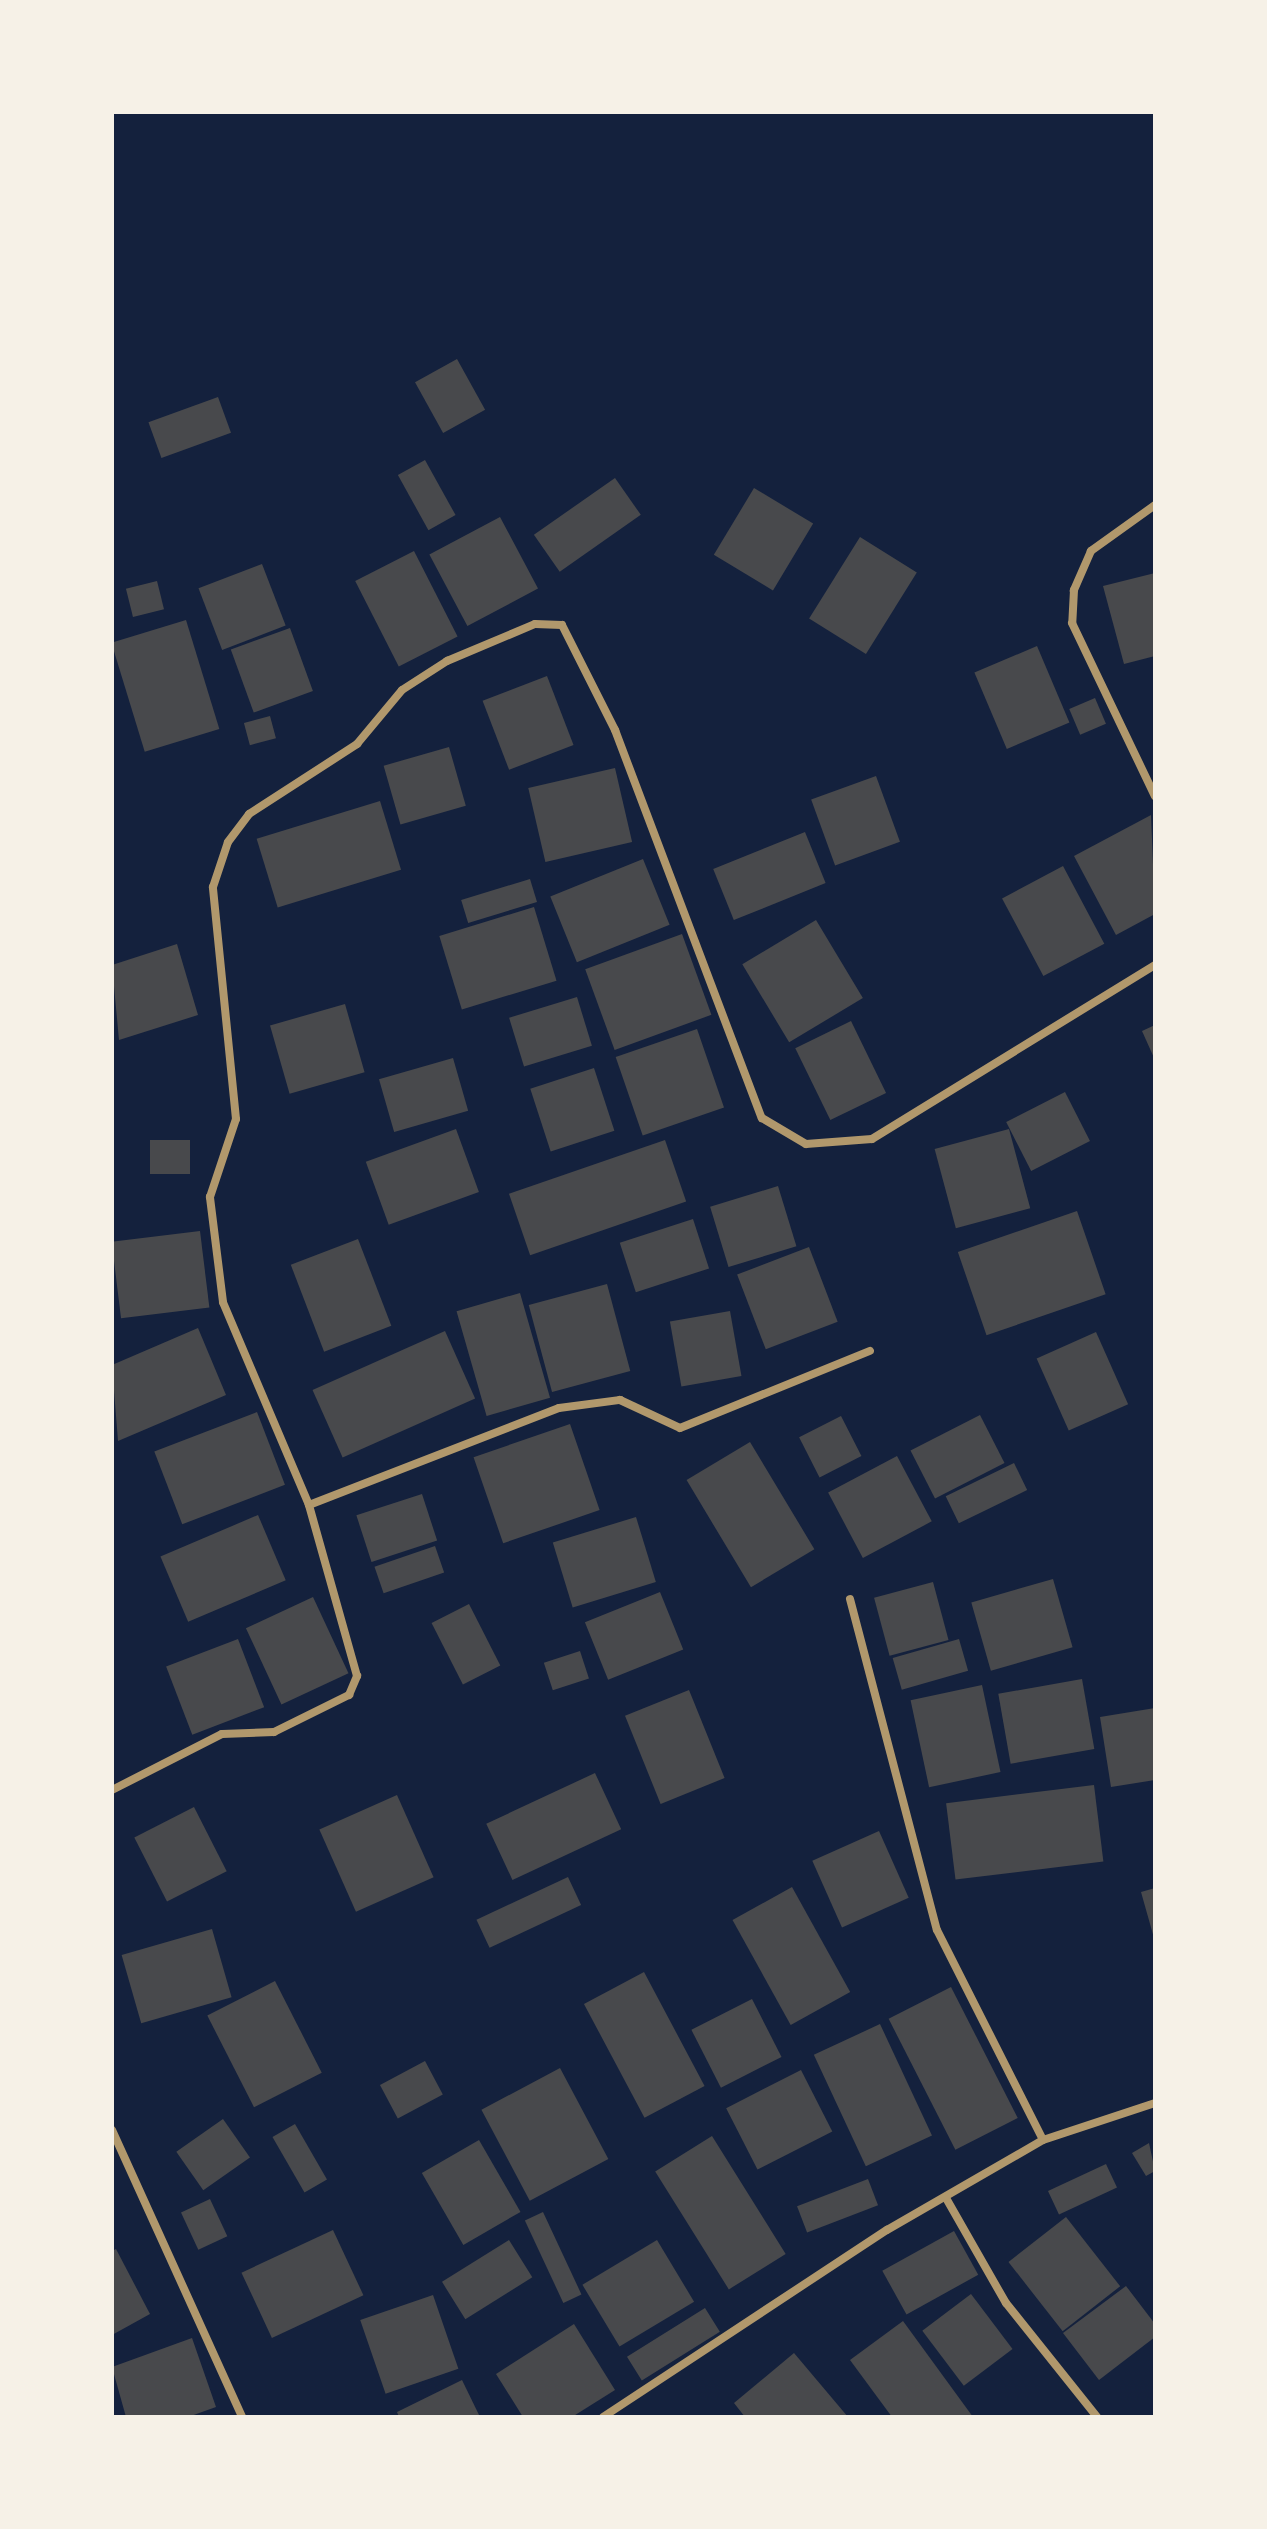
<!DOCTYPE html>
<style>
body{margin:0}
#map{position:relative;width:1267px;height:2529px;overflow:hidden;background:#14213d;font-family:Jost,sans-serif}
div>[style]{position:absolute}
.building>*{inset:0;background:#48494c;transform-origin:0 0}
.minor>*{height:8px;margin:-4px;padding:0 4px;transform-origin:4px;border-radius:4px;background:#b1986c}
span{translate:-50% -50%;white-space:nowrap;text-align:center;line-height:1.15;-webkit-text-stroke:8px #f6f1e7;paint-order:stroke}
.frame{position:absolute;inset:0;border:114px solid #f6f1e7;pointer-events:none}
</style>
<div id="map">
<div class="building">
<i style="left:457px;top:359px;width:58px;height:48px;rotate:61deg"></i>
<i style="left:218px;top:397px;width:38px;height:74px;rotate:70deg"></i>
<i style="left:425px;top:460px;width:63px;height:31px;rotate:61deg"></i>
<i style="left:615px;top:478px;width:45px;height:99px;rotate:55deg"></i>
<i style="left:754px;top:488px;width:69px;height:78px;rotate:31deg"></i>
<i style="left:500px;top:517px;width:81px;height:80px;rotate:62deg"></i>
<i style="left:860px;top:537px;width:67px;height:96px;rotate:32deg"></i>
<i style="left:414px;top:551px;width:96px;height:66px;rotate:63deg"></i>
<i style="left:262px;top:564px;width:66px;height:68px;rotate:69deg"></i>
<i style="clip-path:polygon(1155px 573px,1155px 656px,1124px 664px,1103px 586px)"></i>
<i style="left:157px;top:581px;width:29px;height:32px;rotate:76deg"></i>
<i style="left:186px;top:620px;width:114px;height:78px;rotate:73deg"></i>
<i style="left:290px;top:628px;width:67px;height:63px;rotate:70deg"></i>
<i style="left:1037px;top:646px;width:83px;height:68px;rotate:67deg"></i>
<i style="left:547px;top:676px;width:74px;height:69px;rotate:69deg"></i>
<i style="left:1095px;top:698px;width:28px;height:28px;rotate:67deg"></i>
<i style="left:270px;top:716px;width:23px;height:27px;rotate:75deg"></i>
<i style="left:449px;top:747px;width:61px;height:68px;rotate:74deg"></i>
<i style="left:615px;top:768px;width:76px;height:89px;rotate:77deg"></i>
<i style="left:876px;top:776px;width:70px;height:69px;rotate:70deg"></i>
<i style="left:380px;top:801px;width:72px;height:129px;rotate:73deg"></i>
<i style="clip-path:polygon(1151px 815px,1155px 914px,1116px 935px,1074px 856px)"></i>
<i style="left:805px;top:832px;width:55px;height:99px;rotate:68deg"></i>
<i style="left:643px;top:859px;width:71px;height:100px;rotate:68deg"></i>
<i style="left:1063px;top:866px;width:88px;height:69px;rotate:62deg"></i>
<i style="left:530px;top:879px;width:24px;height:72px;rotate:73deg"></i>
<i style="left:534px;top:907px;width:77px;height:99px;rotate:73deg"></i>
<i style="left:816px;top:920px;width:91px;height:86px;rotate:59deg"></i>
<i style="left:682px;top:934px;width:86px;height:103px;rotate:70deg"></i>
<i style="clip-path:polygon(177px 944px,198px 1015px,119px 1040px,112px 965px)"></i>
<i style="left:577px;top:997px;width:51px;height:71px;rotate:73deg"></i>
<i style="left:345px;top:1004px;width:71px;height:78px;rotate:74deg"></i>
<i style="left:851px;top:1021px;width:80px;height:62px;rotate:64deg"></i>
<i style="clip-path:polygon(1155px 1025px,1155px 1060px,1142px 1031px)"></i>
<i style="left:697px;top:1029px;width:83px;height:86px;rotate:71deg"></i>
<i style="left:453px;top:1058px;width:55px;height:77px;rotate:74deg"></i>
<i style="left:594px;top:1068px;width:66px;height:67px;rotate:72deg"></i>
<i style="left:1065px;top:1092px;width:55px;height:66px;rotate:63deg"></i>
<i style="left:456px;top:1129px;width:67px;height:96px;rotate:70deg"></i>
<i style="left:1009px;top:1129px;width:82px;height:77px;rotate:75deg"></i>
<i style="left:150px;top:1140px;width:40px;height:34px"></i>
<i style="left:665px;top:1140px;width:65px;height:165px;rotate:71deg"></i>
<i style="left:778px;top:1186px;width:63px;height:71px;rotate:73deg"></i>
<i style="left:1077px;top:1211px;width:88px;height:126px;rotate:71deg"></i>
<i style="left:693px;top:1219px;width:52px;height:77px;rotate:72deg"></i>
<i style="left:200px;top:1231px;width:77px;height:89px;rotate:83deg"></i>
<i style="left:358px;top:1239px;width:93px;height:72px;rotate:69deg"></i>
<i style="left:809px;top:1247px;width:80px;height:77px;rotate:69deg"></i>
<i style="left:607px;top:1284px;width:90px;height:81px;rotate:75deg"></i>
<i style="left:520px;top:1293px;width:109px;height:66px;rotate:74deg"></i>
<i style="left:730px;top:1311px;width:66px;height:61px;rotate:80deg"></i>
<i style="clip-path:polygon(198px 1328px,226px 1395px,118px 1441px,112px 1365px)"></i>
<i style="left:445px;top:1331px;width:74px;height:145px;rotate:66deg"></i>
<i style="left:1096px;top:1332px;width:79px;height:65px;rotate:66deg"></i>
<i style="left:257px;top:1412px;width:78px;height:110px;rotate:69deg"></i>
<i style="left:980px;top:1415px;width:54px;height:78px;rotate:63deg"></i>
<i style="left:841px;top:1416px;width:45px;height:47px;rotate:63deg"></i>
<i style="left:570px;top:1424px;width:91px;height:102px;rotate:71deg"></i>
<i style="left:750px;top:1442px;width:125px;height:74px;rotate:59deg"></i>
<i style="left:897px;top:1456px;width:74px;height:78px;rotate:62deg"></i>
<i style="left:1014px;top:1463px;width:30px;height:76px;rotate:64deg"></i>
<i style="left:422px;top:1494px;width:49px;height:69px;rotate:72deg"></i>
<i style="left:258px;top:1515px;width:71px;height:106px;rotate:67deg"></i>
<i style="left:636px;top:1517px;width:68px;height:87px;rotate:73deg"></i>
<i style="left:435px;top:1546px;width:28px;height:64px;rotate:71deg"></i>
<i style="left:1053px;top:1579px;width:71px;height:85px;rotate:74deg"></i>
<i style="left:933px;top:1582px;width:60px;height:61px;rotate:75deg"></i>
<i style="left:660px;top:1592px;width:62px;height:81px;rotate:68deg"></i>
<i style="left:313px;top:1597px;width:84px;height:74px;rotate:65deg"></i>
<i style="left:469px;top:1604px;width:69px;height:42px;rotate:63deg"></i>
<i style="left:238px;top:1639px;width:73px;height:77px;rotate:69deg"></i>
<i style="left:959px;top:1639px;width:33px;height:69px;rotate:74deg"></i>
<i style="left:580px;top:1651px;width:29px;height:38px;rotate:72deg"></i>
<i style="left:1082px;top:1679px;width:71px;height:85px;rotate:80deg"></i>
<i style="left:982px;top:1685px;width:89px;height:73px;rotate:78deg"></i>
<i style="left:689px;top:1690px;width:95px;height:69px;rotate:68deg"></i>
<i style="clip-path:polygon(1155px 1708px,1155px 1780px,1111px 1787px,1100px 1717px)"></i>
<i style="left:595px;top:1773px;width:62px;height:120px;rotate:65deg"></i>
<i style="left:1094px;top:1785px;width:77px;height:149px;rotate:83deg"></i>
<i style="left:397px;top:1795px;width:90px;height:85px;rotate:66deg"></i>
<i style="left:194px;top:1807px;width:72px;height:67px;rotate:63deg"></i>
<i style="left:879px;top:1831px;width:73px;height:73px;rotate:66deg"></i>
<i style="left:568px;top:1877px;width:31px;height:101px;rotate:65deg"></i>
<i style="left:792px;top:1887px;width:120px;height:68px;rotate:61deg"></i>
<i style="clip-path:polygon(1155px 1888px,1155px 1938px,1154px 1938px,1141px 1892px)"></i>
<i style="left:212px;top:1929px;width:71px;height:94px;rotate:74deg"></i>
<i style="left:644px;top:1972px;width:129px;height:68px;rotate:62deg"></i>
<i style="left:275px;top:1981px;width:103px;height:76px;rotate:63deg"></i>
<i style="left:951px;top:1987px;width:147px;height:70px;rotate:63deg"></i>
<i style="left:752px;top:1999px;width:65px;height:68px;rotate:63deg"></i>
<i style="left:880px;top:2024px;width:123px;height:73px;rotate:65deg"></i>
<i style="left:425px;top:2061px;width:38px;height:51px;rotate:62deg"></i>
<i style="left:560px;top:2068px;width:103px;height:89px;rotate:62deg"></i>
<i style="left:801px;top:2070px;width:69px;height:84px;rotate:63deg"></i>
<i style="left:223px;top:2119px;width:47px;height:57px;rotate:55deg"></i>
<i style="left:295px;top:2124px;width:64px;height:26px;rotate:60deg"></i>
<i style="left:712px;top:2136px;width:139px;height:67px;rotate:58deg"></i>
<i style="left:479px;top:2140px;width:83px;height:66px;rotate:60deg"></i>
<i style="clip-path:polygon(1149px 2143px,1155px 2171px,1146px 2176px,1132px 2153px)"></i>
<i style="left:1106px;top:2164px;width:26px;height:64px;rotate:65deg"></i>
<i style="left:868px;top:2179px;width:28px;height:76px;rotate:69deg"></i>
<i style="left:210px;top:2199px;width:41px;height:32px;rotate:65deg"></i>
<i style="left:543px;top:2212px;width:91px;height:20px;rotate:65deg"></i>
<i style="left:1066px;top:2217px;width:88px;height:73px;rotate:52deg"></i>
<i style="left:333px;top:2230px;width:72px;height:101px;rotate:65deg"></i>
<i style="left:954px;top:2231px;width:50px;height:82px;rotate:61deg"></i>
<i style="left:509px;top:2240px;width:44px;height:79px;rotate:58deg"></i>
<i style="left:657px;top:2240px;width:72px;height:87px;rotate:59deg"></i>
<i style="clip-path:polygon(116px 2249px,150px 2314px,112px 2335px,112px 2251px)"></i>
<i style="clip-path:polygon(1126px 2286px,1155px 2324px,1155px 2337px,1099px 2380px,1063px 2333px)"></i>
<i style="left:971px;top:2294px;width:69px;height:61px;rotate:53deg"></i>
<i style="left:433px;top:2295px;width:78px;height:77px;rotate:71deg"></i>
<i style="left:705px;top:2308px;width:28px;height:92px;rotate:58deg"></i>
<i style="clip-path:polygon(903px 2321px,973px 2417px,892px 2417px,850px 2360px)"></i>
<i style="clip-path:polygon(574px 2324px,615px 2390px,572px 2417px,523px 2417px,496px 2374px)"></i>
<i style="clip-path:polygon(192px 2338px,216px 2407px,188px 2417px,126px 2417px,112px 2367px)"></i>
<i style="clip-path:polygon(794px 2353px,848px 2417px,745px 2417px,734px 2403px)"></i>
<i style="clip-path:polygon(462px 2380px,480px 2417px,399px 2417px,397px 2412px)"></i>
</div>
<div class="minor">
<i style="left:1155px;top:505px;width:79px;rotate:144.3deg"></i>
<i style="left:1091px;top:551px;width:43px;rotate:113.6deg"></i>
<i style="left:1074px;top:590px;width:33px;rotate:93deg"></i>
<i style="left:1072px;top:623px;width:192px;rotate:64.4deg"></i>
<i style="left:309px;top:1505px;width:268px;rotate:-21.2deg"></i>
<i style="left:559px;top:1408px;width:62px;rotate:-7.5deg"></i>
<i style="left:620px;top:1400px;width:66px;rotate:25deg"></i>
<i style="left:680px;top:1428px;width:205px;rotate:-22.1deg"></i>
<i style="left:850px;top:1599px;width:342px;rotate:75.3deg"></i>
<i style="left:937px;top:1930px;width:235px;rotate:63.2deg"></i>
<i style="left:112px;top:1790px;width:123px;rotate:-27deg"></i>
<i style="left:222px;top:1734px;width:52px;rotate:-2.2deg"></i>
<i style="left:274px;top:1732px;width:84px;rotate:-26.3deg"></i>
<i style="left:349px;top:1695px;width:21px;rotate:-67deg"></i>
<i style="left:357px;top:1676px;width:178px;rotate:-105.7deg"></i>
<i style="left:309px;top:1505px;width:220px;rotate:-113deg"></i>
<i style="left:223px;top:1302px;width:106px;rotate:-97.1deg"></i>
<i style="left:210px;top:1197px;width:82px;rotate:-71.6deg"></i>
<i style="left:236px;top:1119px;width:233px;rotate:-95.7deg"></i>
<i style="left:213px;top:887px;width:47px;rotate:-71.6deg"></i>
<i style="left:228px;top:842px;width:35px;rotate:-53deg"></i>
<i style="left:249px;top:814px;width:129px;rotate:-32.9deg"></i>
<i style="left:357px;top:744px;width:70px;rotate:-50.2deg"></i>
<i style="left:402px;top:690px;width:54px;rotate:-32.8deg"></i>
<i style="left:447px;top:661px;width:95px;rotate:-22.8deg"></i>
<i style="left:535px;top:624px;width:27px;rotate:2deg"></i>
<i style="left:562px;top:625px;width:118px;rotate:63.2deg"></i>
<i style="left:615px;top:730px;width:415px;rotate:69.3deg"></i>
<i style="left:762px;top:1118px;width:51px;rotate:30.6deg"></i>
<i style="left:806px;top:1144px;width:66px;rotate:-4.3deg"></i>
<i style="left:872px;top:1139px;width:332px;rotate:-31.6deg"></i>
<i style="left:112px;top:2130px;width:315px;rotate:65.6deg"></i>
<i style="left:946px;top:2198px;width:121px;rotate:60.3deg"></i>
<i style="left:1006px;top:2303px;width:146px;rotate:51.4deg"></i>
<i style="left:603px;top:2417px;width:340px;rotate:-33.4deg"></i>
<i style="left:887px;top:2230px;width:180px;rotate:-30deg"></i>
<i style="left:1043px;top:2140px;width:118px;rotate:-18.3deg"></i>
</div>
<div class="frame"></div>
</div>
